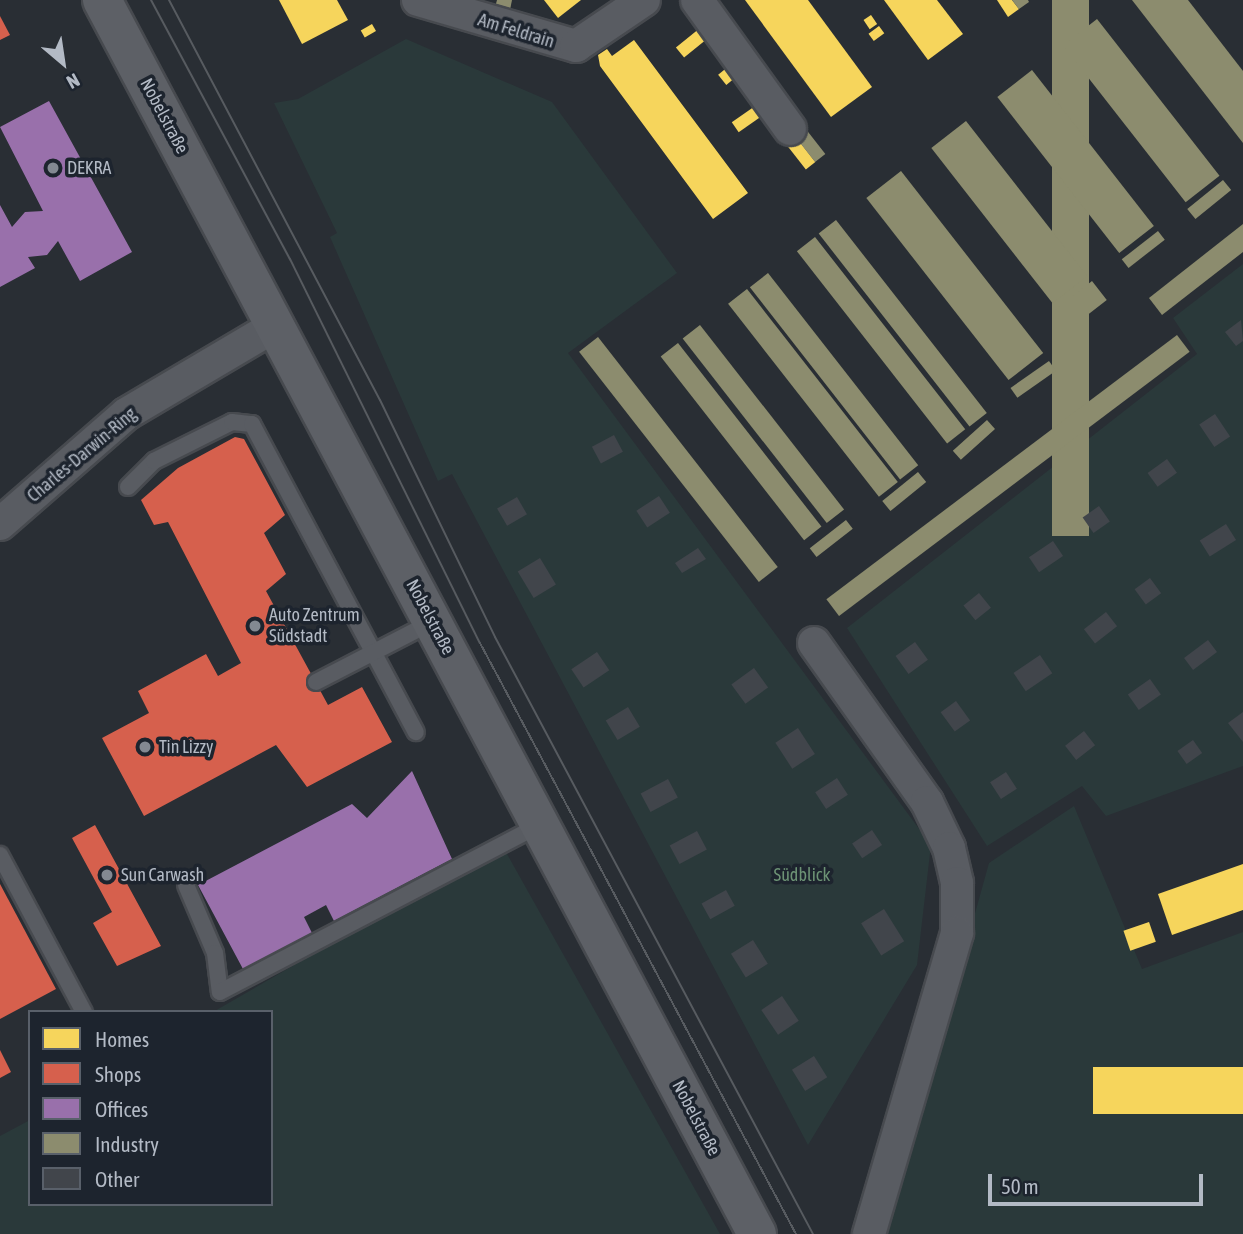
<!DOCTYPE html>
<meta charset="utf-8">
<style>
body{margin:0}
#map{position:relative;width:1243px;height:1234px;overflow:hidden;background:#292e34;font-family:"Asap Condensed",sans-serif}
div>[style]{position:absolute}
.green>*{inset:0;background:#2a393a}
.homes>*{inset:0;background:#f6d55c;transform-origin:0 0}
.shops>*{inset:0;background:#d6604d}
.offices>*{inset:0;background:#9970ab}
.industry>*{inset:0;background:#8c8c6e;transform-origin:0 0}
.building>*{inset:0;background:#41454b;transform-origin:0 0}
.roads{filter:drop-shadow(2px 0 #474a4f) drop-shadow(-2px 0 #474a4f) drop-shadow(0 2px #474a4f) drop-shadow(0 -2px #474a4f)}
.lane>*{height:16px;margin:-8px;padding:0 8px;transform-origin:8px;border-radius:8px;background:#595c62}
.street>*{height:32px;margin:-16px;padding:0 16px;transform-origin:16px;border-radius:16px;background:#595c62}
.secondary>*{height:38px;margin:-19px;padding:0 19px;transform-origin:19px;border-radius:19px;background:#5d6066}
.tram>*{height:2px;margin:-1px;padding:0 1px;transform-origin:1px;border-radius:1px;background:#575b60}
.dots>*{width:19px;height:19px;translate:-50% -50%;box-sizing:border-box;border:4px solid #1d242e;border-radius:50%}
span{translate:-50% -50%;white-space:nowrap;text-align:center;line-height:1.15;-webkit-text-stroke:7px #1d242e;paint-order:stroke}
.street-label{font-size:18px;color:#b3bac5}
.poi-label{font-size:18px;color:#b3bac5}
.left{translate:0 -50%;text-align:left}
.park-label{font-size:18px;color:#6d9375}
.legend{position:absolute;left:28px;top:1010px;width:245px;height:196px;box-sizing:border-box;background:#1d242e;border:2px solid #59606a;margin:0;padding:9px 12px;list-style:none;font-size:21px;color:#b3bac5}
.legend li{display:flex;align-items:center;gap:14px;height:35px}
.legend b{width:35px;border:2px solid #59606a}
.north{position:absolute;left:28px;top:28px;width:70px;height:70px;-webkit-text-stroke:5px #1d242e;paint-order:stroke;rotate:151deg;font-size:19px;font-weight:700;line-height:28px;text-align:center;color:#b3bac5}
.north::after{content:'';display:block;margin:auto;width:24px;height:32px;background:#b3bac5;clip-path:polygon(50% 0,100% 100%,50% 72%,0 100%)}
.scale{position:absolute;left:988px;top:1174px;width:215px;height:32px;box-sizing:border-box;border:4px solid #b3bac5;border-top:0;padding-left:9px;font-size:21px;line-height:24px;white-space:nowrap;color:#b3bac5;-webkit-text-stroke:5px #1d242e;paint-order:stroke}
</style>
<div id="map">
<div class="green">
<i style="clip-path:polygon(406px 39px,552px 102px,677px 273px,568px 353px,931px 845px,917px 965px,808px 1145px,452px 474px,438px 481px,330px 237px,337px 233px,274px 103px,298px 99px)"></i>
<i style="clip-path:polygon(1243px 264px,1243px 766px,1106px 816px,1082px 786px,987px 846px,847px 628px,1197px 354px,1173px 318px)"></i>
<i style="clip-path:polygon(1074px 806px,1142px 969px,1243px 932px,1243px 1234px,886px 1234px,989px 863px)"></i>
<i style="clip-path:polygon(502px 845px,720px 1234px,0 1234px,0 1136px,30px 1120px,30px 1204px,271px 1204px,271px 1012px,213px 1012px)"></i>
</div>
<div class="homes">
<i style="clip-path:polygon(279px 0,337px 0,348px 20px,302px 44px)"></i>
<i style="clip-path:polygon(544px 0,581px 0,558px 18px)"></i>
<i style="clip-path:polygon(745px 0,808px 0,872px 87px,831px 117px)"></i>
<i style="clip-path:polygon(884px 0,937px 0,963px 34px,928px 60px)"></i>
<i style="clip-path:polygon(997px 0,1012px 0,1019px 9px,1008px 17px)"></i>
<i style="left:871px;top:15px;width:11px;height:9px;rotate:56deg"></i>
<i style="left:372px;top:24px;width:8px;height:13px;rotate:60deg"></i>
<i style="left:879px;top:26px;width:9px;height:13px;rotate:54deg"></i>
<i style="left:700px;top:28px;width:13px;height:31px;rotate:51deg"></i>
<i style="clip-path:polygon(634px 40px,748px 193px,713px 219px,600px 66px,598px 55px,607px 49px,612px 56px)"></i>
<i style="left:729px;top:66px;width:13px;height:14px;rotate:51deg"></i>
<i style="left:758px;top:104px;width:12px;height:32px;rotate:55deg"></i>
<i style="left:795px;top:136px;width:33px;height:12px;rotate:52deg"></i>
<i style="clip-path:polygon(1243px 864px,1243px 910px,1172px 935px,1158px 894px)"></i>
<i style="left:1149px;top:922px;width:21px;height:27px;rotate:71deg"></i>
<i style="left:1243px;top:1067px;width:47px;height:150px;rotate:90deg"></i>
</div>
<div class="shops">
<i style="clip-path:polygon(0 16px,10px 35px,0 40px)"></i>
<i style="clip-path:polygon(235px 437px,244px 439px,285px 515px,264px 533px,286px 574px,266px 591px,328px 705px,362px 687px,392px 742px,307px 787px,276px 745px,144px 816px,102px 738px,149px 713px,138px 691px,206px 654px,218px 676px,241px 663px,168px 522px,154px 525px,141px 500px,178px 468px)"></i>
<i style="clip-path:polygon(95px 825px,161px 946px,117px 966px,93px 923px,112px 912px,72px 838px)"></i>
<i style="clip-path:polygon(0 884px,56px 989px,0 1019px)"></i>
<i style="clip-path:polygon(0 1050px,11px 1072px,0 1078px)"></i>
</div>
<div class="offices">
<i style="clip-path:polygon(49px 101px,132px 252px,80px 281px,58px 241px,47px 255px,28px 257px,35px 268px,0 287px,0 205px,12px 227px,25px 212px,43px 211px,0 127px)"></i>
<i style="clip-path:polygon(412px 771px,452px 859px,334px 921px,326px 905px,304px 917px,312px 933px,243px 969px,198px 885px,352px 804px,367px 818px)"></i>
</div>
<div class="industry">
<i style="clip-path:polygon(497px 0,512px 0,509px 15px,494px 11px)"></i>
<i style="clip-path:polygon(1012px 0,1028px 0,1029px 2px,1019px 9px)"></i>
<i style="left:1052px;top:0;width:37px;height:536px"></i>
<i style="clip-path:polygon(1132px 0,1188px 0,1243px 71px,1243px 143px)"></i>
<i style="left:1097px;top:19px;width:199px;height:43px;rotate:52deg"></i>
<i style="left:1032px;top:70px;width:198px;height:44px;rotate:52deg"></i>
<i style="left:966px;top:121px;width:197px;height:44px;rotate:52deg"></i>
<i style="left:805px;top:128px;width:33px;height:13px;rotate:52deg"></i>
<i style="left:901px;top:171px;width:231px;height:44px;rotate:52deg"></i>
<i style="left:1223px;top:180px;width:13px;height:46px;rotate:51deg"></i>
<i style="left:836px;top:220px;width:245px;height:22px;rotate:52deg"></i>
<i style="clip-path:polygon(1243px 224px,1243px 252px,1162px 315px,1149px 298px)"></i>
<i style="left:1158px;top:231px;width:11px;height:46px;rotate:52deg"></i>
<i style="left:815px;top:237px;width:244px;height:23px;rotate:52deg"></i>
<i style="left:768px;top:273px;width:244px;height:23px;rotate:52deg"></i>
<i style="left:1092px;top:281px;width:24px;height:47px;rotate:52deg"></i>
<i style="left:747px;top:289px;width:245px;height:24px;rotate:52deg"></i>
<i style="left:700px;top:325px;width:234px;height:22px;rotate:52deg"></i>
<i style="left:1177px;top:335px;width:21px;height:439px;rotate:53deg"></i>
<i style="left:598px;top:337px;width:292px;height:24px;rotate:52deg"></i>
<i style="left:678px;top:343px;width:233px;height:22px;rotate:52deg"></i>
<i style="left:1049px;top:361px;width:12px;height:47px;rotate:55deg"></i>
<i style="left:987px;top:420px;width:12px;height:46px;rotate:48deg"></i>
<i style="left:918px;top:472px;width:13px;height:46px;rotate:51deg"></i>
<i style="left:846px;top:520px;width:11px;height:46px;rotate:52deg"></i>
</div>
<div class="building">
<i style="clip-path:polygon(1241px 320px,1243px 341px,1236px 346px,1225px 332px)"></i>
<i style="left:1215px;top:414px;width:27px;height:19px;rotate:56deg"></i>
<i style="left:614px;top:435px;width:19px;height:25px;rotate:62deg"></i>
<i style="left:1167px;top:459px;width:17px;height:24px;rotate:54deg"></i>
<i style="left:659px;top:496px;width:20px;height:27px;rotate:57deg"></i>
<i style="left:517px;top:497px;width:20px;height:23px;rotate:60deg"></i>
<i style="left:1099px;top:506px;width:19px;height:20px;rotate:55deg"></i>
<i style="left:1226px;top:524px;width:19px;height:31px;rotate:58deg"></i>
<i style="left:1053px;top:541px;width:18px;height:29px;rotate:56deg"></i>
<i style="clip-path:polygon(698px 548px,706px 559px,682px 573px,675px 563px)"></i>
<i style="left:540px;top:558px;width:31px;height:26px;rotate:59deg"></i>
<i style="left:1150px;top:578px;width:19px;height:19px;rotate:54deg"></i>
<i style="left:979px;top:593px;width:19px;height:20px;rotate:51deg"></i>
<i style="left:1106px;top:612px;width:18px;height:28px;rotate:52deg"></i>
<i style="left:1208px;top:640px;width:15px;height:30px;rotate:53deg"></i>
<i style="left:915px;top:642px;width:22px;height:24px;rotate:54deg"></i>
<i style="left:597px;top:652px;width:22px;height:31px;rotate:56deg"></i>
<i style="left:1040px;top:655px;width:22px;height:32px;rotate:56deg"></i>
<i style="left:754px;top:668px;width:24px;height:28px;rotate:54deg"></i>
<i style="left:1150px;top:679px;width:19px;height:27px;rotate:55deg"></i>
<i style="left:956px;top:701px;width:24px;height:19px;rotate:54deg"></i>
<i style="left:628px;top:707px;width:23px;height:26px;rotate:59deg"></i>
<i style="clip-path:polygon(1243px 712px,1243px 742px,1228px 723px)"></i>
<i style="left:798px;top:728px;width:31px;height:27px;rotate:57deg"></i>
<i style="left:1084px;top:731px;width:18px;height:24px;rotate:52deg"></i>
<i style="left:1193px;top:740px;width:16px;height:19px;rotate:55deg"></i>
<i style="left:1006px;top:772px;width:20px;height:19px;rotate:57deg"></i>
<i style="left:837px;top:778px;width:20px;height:26px;rotate:57deg"></i>
<i style="left:668px;top:779px;width:21px;height:31px;rotate:62deg"></i>
<i style="left:872px;top:830px;width:18px;height:24px;rotate:56deg"></i>
<i style="left:697px;top:831px;width:21px;height:31px;rotate:62deg"></i>
<i style="left:726px;top:890px;width:18px;height:28px;rotate:61deg"></i>
<i style="left:884px;top:909px;width:38px;height:27px;rotate:58deg"></i>
<i style="left:753px;top:940px;width:28px;height:26px;rotate:58deg"></i>
<i style="left:782px;top:996px;width:30px;height:25px;rotate:56deg"></i>
<i style="left:814px;top:1056px;width:25px;height:26px;rotate:58deg"></i>
</div>
<div class="roads">
<div class="lane">
<i style="left:128px;top:487px;width:37px;rotate:-45deg"></i>
<i style="left:154px;top:461px;width:87px;rotate:-26.6deg"></i>
<i style="left:232px;top:422px;width:20px;rotate:6deg"></i>
<i style="left:252px;top:424px;width:349px;rotate:62deg"></i>
<i style="left:316px;top:682px;width:131px;rotate:-27.3deg"></i>
<i style="left:0;top:855px;width:178px;rotate:61.9deg"></i>
<i style="left:186px;top:885px;width:74px;rotate:66.9deg"></i>
<i style="left:215px;top:953px;width:39px;rotate:83deg"></i>
<i style="left:220px;top:992px;width:361px;rotate:-27.6deg"></i>
</div>
<div class="street">
<i style="left:418px;top:0;width:165px;rotate:16.2deg"></i>
<i style="left:576px;top:46px;width:82px;rotate:-34.1deg"></i>
<i style="left:697px;top:0;width:159px;rotate:54.2deg"></i>
<i style="left:0;top:524px;width:167px;rotate:-41.1deg"></i>
<i style="left:126px;top:414px;width:173px;rotate:-30.6deg"></i>
<i style="left:814px;top:643px;width:195px;rotate:54.6deg"></i>
<i style="left:927px;top:802px;width:51px;rotate:64.4deg"></i>
<i style="left:949px;top:848px;width:36px;rotate:77deg"></i>
<i style="left:957px;top:883px;width:50px;rotate:90deg"></i>
<i style="left:957px;top:933px;width:314px;rotate:106.3deg"></i>
</div>
<div class="secondary">
<i style="left:102px;top:0;width:1397px;rotate:62.04deg"></i>
</div>
</div>
<div class="tram">
<i style="left:151px;top:0;width:294px;rotate:61.8deg"></i>
<i style="left:290px;top:259px;width:428px;rotate:63.7deg"></i>
<i style="left:480px;top:643px;width:670px;rotate:61.87deg"></i>
<i style="left:169px;top:0;width:452px;rotate:62.2deg"></i>
<i style="left:380px;top:400px;width:263px;rotate:64.1deg"></i>
<i style="left:495px;top:637px;width:676px;rotate:61.96deg"></i>
</div>
<div class="dots">
<i style="left:53px;top:168px;background:#838992"></i>
<i style="left:255px;top:626px;background:#838992"></i>
<i style="left:145px;top:747px;background:#838992"></i>
<i style="left:107px;top:875px;background:#838992"></i>
</div>
<div class="street-label">
<span style="left:516px;top:31px;rotate:17deg">Am Feldrain</span>
<span style="left:164px;top:116px;rotate:62deg">Nobelstraße</span>
<span style="left:82px;top:455px;rotate:-40deg">Charles-Darwin-Ring</span>
<span style="left:430px;top:617px;rotate:62deg">Nobelstraße</span>
<span style="left:696px;top:1118px;rotate:62deg">Nobelstraße</span>
</div>
<div class="poi-label">
<span class="left" style="left:67px;top:168px">DEKRA</span>
<span class="left" style="left:269px;top:626px">Auto Zentrum<br>Südstadt</span>
<span class="left" style="left:159px;top:747px">Tin Lizzy</span>
<span class="left" style="left:121px;top:875px">Sun Carwash</span>
</div>
<div class="park-label">
<span style="left:802px;top:875px">Südblick</span>
</div>
<ul class="legend">
<li><b style="height:19px;background:#f6d55c"></b>Homes</li>
<li><b style="height:19px;background:#d6604d"></b>Shops</li>
<li><b style="height:19px;background:#9970ab"></b>Offices</li>
<li><b style="height:19px;background:#8c8c6e"></b>Industry</li>
<li><b style="height:19px;background:#41454b"></b>Other</li>
</ul>
<div class="north">N</div>
<div class="scale">50 m</div>
</div>
